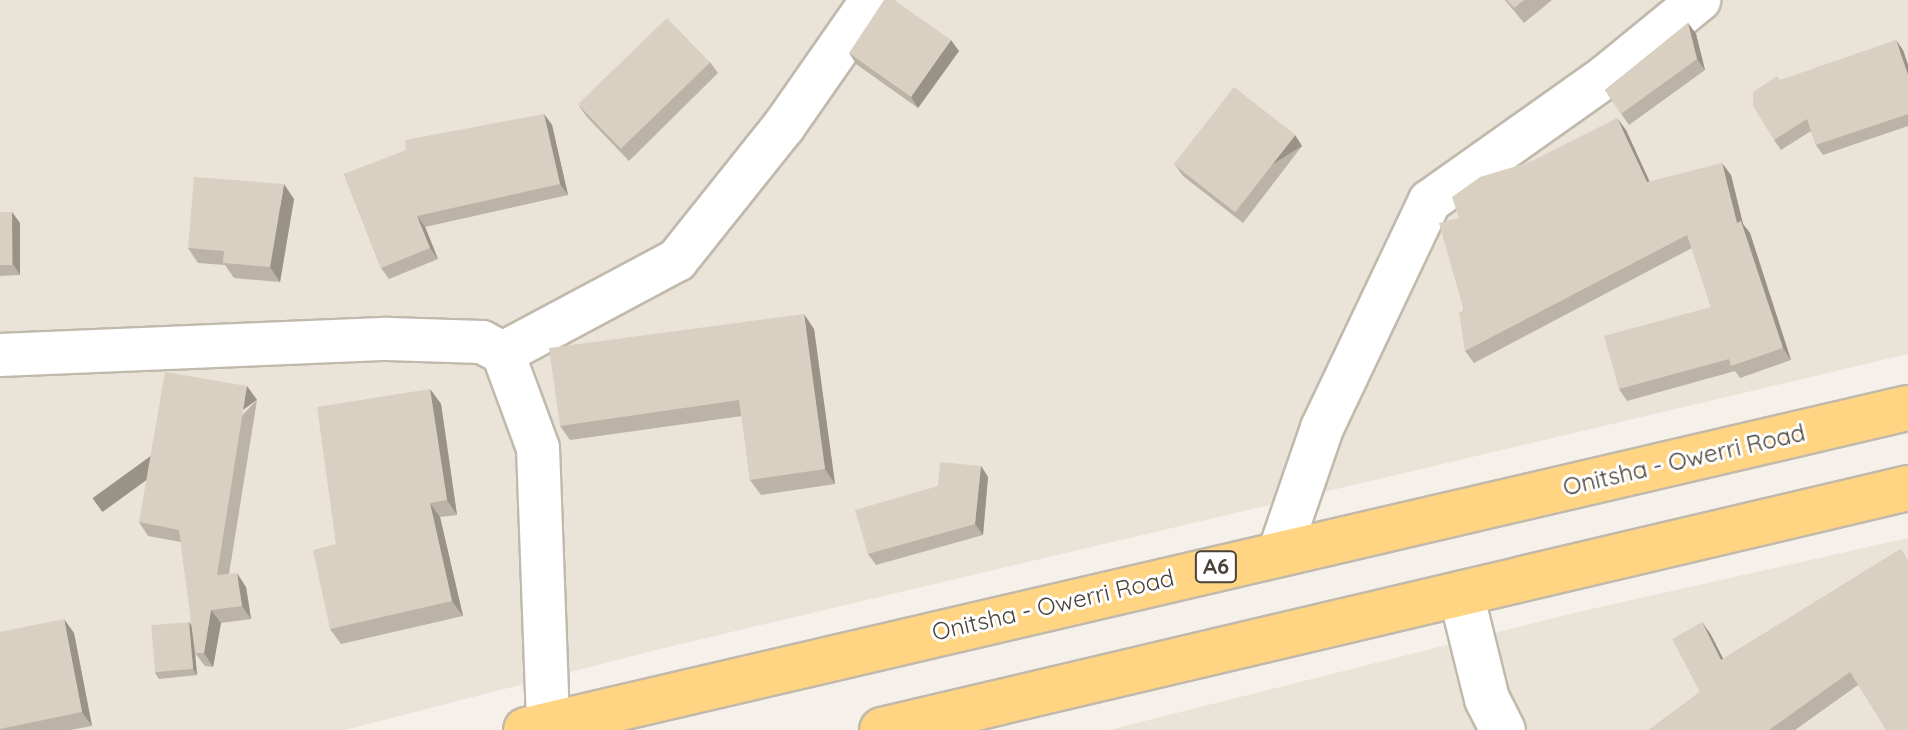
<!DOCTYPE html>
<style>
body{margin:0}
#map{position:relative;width:1908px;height:730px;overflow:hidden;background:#f5f1ea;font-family:Quicksand,sans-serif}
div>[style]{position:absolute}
.residential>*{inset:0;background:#e9e3d8}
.roads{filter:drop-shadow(2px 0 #c1b9ac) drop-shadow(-2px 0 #c1b9ac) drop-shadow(0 2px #c1b9ac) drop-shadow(0 -2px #c1b9ac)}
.minor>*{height:42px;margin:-21px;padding:0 21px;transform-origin:21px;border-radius:21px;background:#fff}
.tertiary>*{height:44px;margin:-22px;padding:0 22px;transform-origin:22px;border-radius:22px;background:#fff}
.trunk>*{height:44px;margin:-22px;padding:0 22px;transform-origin:22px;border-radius:22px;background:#ffd482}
.wall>*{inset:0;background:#bbb3a6}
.shaded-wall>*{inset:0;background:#999287;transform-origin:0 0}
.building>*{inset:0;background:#dad0c1;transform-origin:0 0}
span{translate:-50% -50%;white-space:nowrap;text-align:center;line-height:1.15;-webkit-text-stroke:6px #fff;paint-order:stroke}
.shield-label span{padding:2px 6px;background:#fff;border:2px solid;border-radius:6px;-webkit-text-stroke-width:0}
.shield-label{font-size:22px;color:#4a4237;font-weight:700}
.street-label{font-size:24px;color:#4a4237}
</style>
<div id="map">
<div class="residential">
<i style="clip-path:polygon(0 0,1908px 0,1908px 354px,664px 648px,345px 730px,0 730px)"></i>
<i style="clip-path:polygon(1908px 538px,1908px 730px,1109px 730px,1578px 612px)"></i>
</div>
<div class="roads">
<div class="minor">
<i style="left:503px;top:353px;width:197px;rotate:-28.1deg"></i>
<i style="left:677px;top:260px;width:171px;rotate:-51.4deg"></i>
<i style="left:784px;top:126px;width:154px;rotate:-55.1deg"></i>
<i style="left:0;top:355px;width:388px;rotate:-2.4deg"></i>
<i style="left:388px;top:339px;width:94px;rotate:1.8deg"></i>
<i style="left:482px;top:342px;width:24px;rotate:28deg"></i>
<i style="left:503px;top:353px;width:101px;rotate:69.8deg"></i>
<i style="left:538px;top:448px;width:277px;rotate:87.9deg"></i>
<i style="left:1279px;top:553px;width:132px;rotate:-71deg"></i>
<i style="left:1322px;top:428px;width:251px;rotate:-64.6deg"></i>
<i style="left:1430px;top:201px;width:214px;rotate:-35.3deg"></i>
<i style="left:1605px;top:77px;width:122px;rotate:-39.3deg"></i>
</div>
<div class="tertiary">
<i style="left:1461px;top:594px;width:108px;rotate:76.1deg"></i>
<i style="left:1487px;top:699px;width:35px;rotate:63deg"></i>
</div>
<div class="trunk">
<i style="left:526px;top:730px;width:1419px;rotate:-13.12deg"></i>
<i style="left:882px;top:730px;width:1054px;rotate:-13.27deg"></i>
</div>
</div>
<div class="wall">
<i style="clip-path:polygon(1505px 0,1552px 0,1524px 23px)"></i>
<i style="clip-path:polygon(1688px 23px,1696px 34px,1705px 70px,1629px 125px,1605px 90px)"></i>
<i style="clip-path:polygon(1903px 50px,1908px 65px,1908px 126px,1823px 155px,1816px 145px,1811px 131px,1781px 150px,1774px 140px,1780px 80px)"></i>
<i style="clip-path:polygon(959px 51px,918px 108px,856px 64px,849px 53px)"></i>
<i style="clip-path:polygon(710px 62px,718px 73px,629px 161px,587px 117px,579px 106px)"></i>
<i style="clip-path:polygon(544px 114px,552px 125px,568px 195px,425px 227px,438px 259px,389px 279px,381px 268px,344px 174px)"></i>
<i style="clip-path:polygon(1626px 130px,1650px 182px,1731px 175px,1743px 224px,1750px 233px,1791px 360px,1740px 378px,1735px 371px,1627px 401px,1619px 389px,1711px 307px,1692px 248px,1474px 363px,1465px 351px,1459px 218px,1530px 162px)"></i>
<i style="clip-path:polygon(1295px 135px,1302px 146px,1243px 223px,1183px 176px,1175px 165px)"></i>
<i style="clip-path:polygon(294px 199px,280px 282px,234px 278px,225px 265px,198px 263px,188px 248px)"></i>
<i style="clip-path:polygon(0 212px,20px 223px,20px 275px,0 276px)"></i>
<i style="clip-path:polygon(814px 329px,835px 484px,761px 495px,750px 480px,742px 416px,570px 440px,560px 426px)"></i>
<i style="clip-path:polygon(430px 389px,441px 404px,457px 515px,440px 517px,463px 616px,341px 644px,330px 629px,336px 544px)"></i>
<i style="clip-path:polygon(257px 400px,229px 574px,246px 587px,251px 619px,221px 623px,213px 667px,205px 666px,195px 653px,197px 675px,159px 679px,155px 673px,189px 622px,192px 625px,181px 542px,148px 536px,139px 522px)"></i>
<i style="clip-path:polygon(981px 466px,988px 477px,983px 535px,876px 565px,868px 554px,938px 486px)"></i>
<i style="clip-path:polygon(1901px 549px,1858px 685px,1795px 730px,1649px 730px,1700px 692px,1702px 622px,1711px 635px,1723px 659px)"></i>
<i style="clip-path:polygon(0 632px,74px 633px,92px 726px,70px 730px,0 730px)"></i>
</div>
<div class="shaded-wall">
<i style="clip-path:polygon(1688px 23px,1696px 34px,1705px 70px,1697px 59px)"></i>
<i style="clip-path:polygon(951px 40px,959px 51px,918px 108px,911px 97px)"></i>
<i style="clip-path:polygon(1896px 40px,1903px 50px,1908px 65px,1908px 75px)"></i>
<i style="clip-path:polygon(544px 114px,552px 125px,568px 195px,560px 184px)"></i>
<i style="clip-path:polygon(1617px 118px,1626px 130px,1655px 194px,1647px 182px)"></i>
<i style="left:1295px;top:135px;width:13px;height:98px;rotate:58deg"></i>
<i style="clip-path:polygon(1722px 163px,1731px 175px,1743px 224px,1750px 233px,1791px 360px,1783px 348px,1737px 223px)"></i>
<i style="clip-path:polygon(284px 184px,294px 199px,280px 282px,270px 267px)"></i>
<i style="clip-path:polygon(12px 212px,20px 223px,20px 275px,13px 264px)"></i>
<i style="clip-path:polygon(417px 216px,425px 227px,438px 259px,430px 248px)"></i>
<i style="clip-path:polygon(804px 314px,814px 329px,835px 484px,825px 469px)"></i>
<i style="left:247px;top:386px;width:17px;height:191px;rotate:54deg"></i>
<i style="clip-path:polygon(430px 389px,441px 404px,457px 515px,447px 500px)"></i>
<i style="clip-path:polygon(981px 466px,988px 477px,983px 535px,975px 524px)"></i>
<i style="clip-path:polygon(430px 503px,440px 517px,463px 616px,452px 601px)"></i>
<i style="clip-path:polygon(237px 573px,246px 587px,251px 619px,242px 606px)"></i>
<i style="clip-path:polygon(211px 610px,221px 623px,213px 667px,204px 653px)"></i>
<i style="clip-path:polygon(64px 619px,74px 633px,92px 726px,82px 712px)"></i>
<i style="clip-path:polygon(189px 622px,193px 628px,197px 675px,193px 669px)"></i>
<i style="clip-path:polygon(1702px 622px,1711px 635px,1730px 672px,1721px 660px)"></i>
</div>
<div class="building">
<i style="clip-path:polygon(884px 0,894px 0,951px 40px,911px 97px,849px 53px)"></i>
<i style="clip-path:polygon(1507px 0,1524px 0,1514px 8px)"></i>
<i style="left:667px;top:18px;width:62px;height:124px;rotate:46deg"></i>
<i style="clip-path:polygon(1688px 23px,1697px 59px,1621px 114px,1605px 90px)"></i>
<i style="clip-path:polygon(1896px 40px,1908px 75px,1908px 114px,1816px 145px,1807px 119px,1774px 140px,1753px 106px,1753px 92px,1777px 76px,1780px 80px)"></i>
<i style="left:1234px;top:87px;width:78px;height:98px;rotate:38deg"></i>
<i style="clip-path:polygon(544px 114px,560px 184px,417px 216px,430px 248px,381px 268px,344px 174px,406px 150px,405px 140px)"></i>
<i style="clip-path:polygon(1617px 118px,1647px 182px,1722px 163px,1737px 223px,1741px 221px,1783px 348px,1731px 366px,1729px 359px,1619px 389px,1604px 336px,1711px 307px,1687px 235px,1465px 351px,1459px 312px,1464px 311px,1439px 223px,1459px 218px,1452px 197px,1480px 177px,1530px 162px)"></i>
<i style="clip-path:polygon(194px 177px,284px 184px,270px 267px,223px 263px,224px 251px,188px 248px)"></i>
<i style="left:0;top:212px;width:12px;height:53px"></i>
<i style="clip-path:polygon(804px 314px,825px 469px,750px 480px,739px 400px,560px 426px,549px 348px)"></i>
<i style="clip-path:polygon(165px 372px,247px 386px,217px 575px,237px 573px,242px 606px,211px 610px,204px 653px,195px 653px,179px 530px,139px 522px)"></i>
<i style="clip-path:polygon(430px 389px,447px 500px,430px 503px,452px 601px,330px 629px,313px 550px,336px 544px,317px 407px)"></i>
<i style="clip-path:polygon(940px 462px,981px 466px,975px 524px,868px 554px,855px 510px,938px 486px)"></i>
<i style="clip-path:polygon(1901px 549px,1908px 560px,1908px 730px,1886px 730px,1850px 672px,1769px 730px,1649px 730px,1700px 692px,1672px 639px,1702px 622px,1721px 660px)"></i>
<i style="clip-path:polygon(64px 619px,82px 712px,0 729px,0 632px)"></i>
<i style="left:189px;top:622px;width:47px;height:38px;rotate:85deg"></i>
</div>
<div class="shield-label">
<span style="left:1216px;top:567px">A6</span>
</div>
<div class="street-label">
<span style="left:1684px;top:460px;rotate:-13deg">Onitsha - Owerri Road</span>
<span style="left:1053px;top:605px;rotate:-13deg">Onitsha - Owerri Road</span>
</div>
</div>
